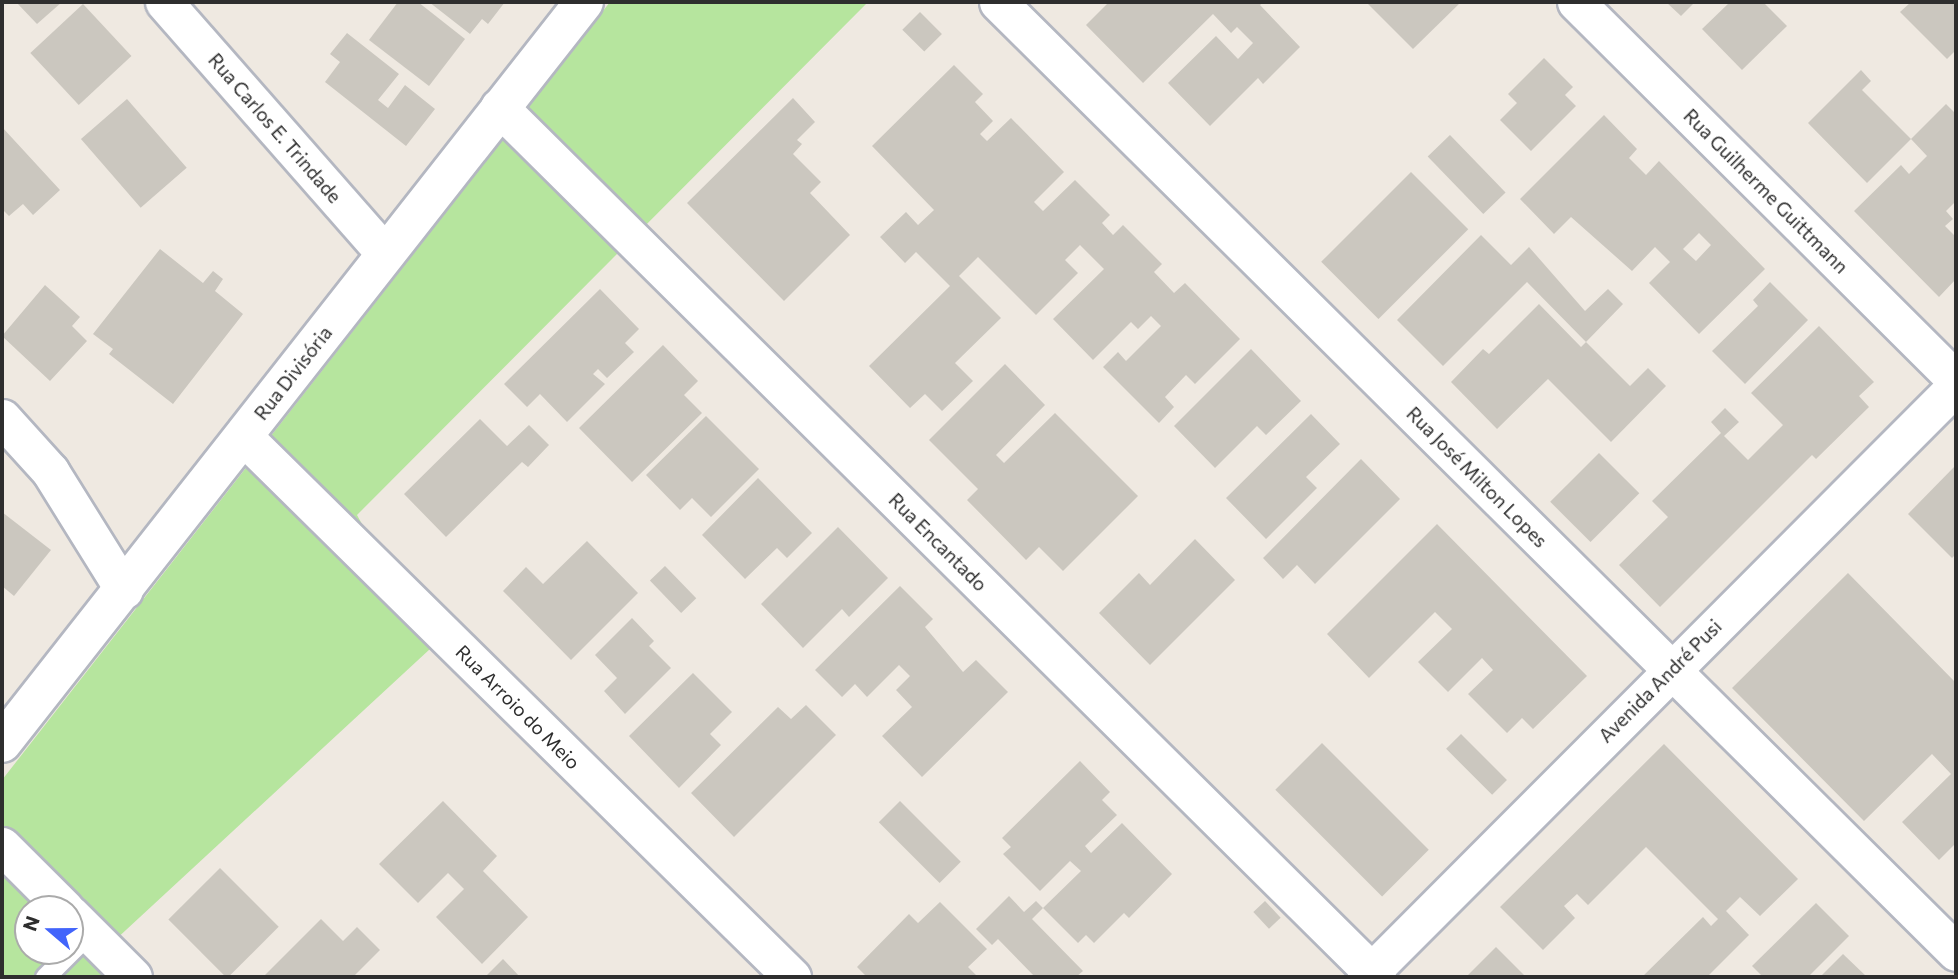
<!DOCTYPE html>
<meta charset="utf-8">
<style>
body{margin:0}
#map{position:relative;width:1958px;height:979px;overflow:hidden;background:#efe9e1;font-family:Commissioner,sans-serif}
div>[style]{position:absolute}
.green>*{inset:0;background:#b6e59e}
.building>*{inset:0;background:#cbc7bf;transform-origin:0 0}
.roads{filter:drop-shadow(2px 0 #b4b7c1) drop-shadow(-2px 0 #b4b7c1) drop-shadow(0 2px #b4b7c1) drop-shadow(0 -2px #b4b7c1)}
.lane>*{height:19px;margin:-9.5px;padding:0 9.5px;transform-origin:9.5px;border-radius:9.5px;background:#fff}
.street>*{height:37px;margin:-18.5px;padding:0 18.5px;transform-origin:18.5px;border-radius:18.5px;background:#fff}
.secondary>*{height:38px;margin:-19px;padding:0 19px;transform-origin:19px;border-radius:19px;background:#fff}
span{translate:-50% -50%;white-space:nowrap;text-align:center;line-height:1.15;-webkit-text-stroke:7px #fff;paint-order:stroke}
.street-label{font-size:19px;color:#2e2e2e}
.frame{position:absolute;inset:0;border:4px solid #2e2e2e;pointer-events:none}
.north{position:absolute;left:14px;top:895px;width:70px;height:70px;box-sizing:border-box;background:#fff;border:2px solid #ababab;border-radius:50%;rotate:290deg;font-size:19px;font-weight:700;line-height:28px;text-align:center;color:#2e2e2e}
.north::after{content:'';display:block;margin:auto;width:24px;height:32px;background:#4264fb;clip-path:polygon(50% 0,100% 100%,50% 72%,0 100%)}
</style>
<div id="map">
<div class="green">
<i style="clip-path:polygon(evenodd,610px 2px,868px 2px,357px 515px,430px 649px,113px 942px,124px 977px,2px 977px,2px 780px,610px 2px,28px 909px,70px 909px,70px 951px,28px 951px,28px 909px)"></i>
</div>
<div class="building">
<i style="clip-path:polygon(16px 2px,62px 2px,37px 24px)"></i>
<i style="clip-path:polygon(398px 2px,418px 2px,465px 39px,429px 86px,369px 40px)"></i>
<i style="clip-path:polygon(429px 2px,505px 2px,488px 24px,482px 19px,470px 34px)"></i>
<i style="clip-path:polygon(1109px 2px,1263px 2px,1260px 5px,1300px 47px,1263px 84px,1258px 78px,1210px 126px,1168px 83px,1216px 36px,1238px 59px,1253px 43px,1237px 27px,1231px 33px,1213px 14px,1143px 83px,1086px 25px)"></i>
<i style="clip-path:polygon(1366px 2px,1461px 2px,1413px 49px)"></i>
<i style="clip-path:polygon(1666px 2px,1695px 2px,1681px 16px)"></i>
<i style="clip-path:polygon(1730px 2px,1763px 2px,1787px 26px,1742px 70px,1702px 29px)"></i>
<i style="clip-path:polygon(1911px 2px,1956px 2px,1956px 50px,1947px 59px,1900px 12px)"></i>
<i style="left:83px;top:4px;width:71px;height:72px;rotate:47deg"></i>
<i style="left:920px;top:12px;width:31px;height:25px;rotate:45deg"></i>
<i style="clip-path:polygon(347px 33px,399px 74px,378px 100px,388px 108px,405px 85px,435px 109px,406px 146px,325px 82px,340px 62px,330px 54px)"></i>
<i style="clip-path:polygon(1544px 58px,1573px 87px,1565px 95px,1576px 106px,1531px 151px,1500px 120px,1517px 103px,1508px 94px)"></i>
<i style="clip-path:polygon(954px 65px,983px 94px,975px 102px,993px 121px,980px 134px,987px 141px,1011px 118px,1064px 172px,1034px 202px,1043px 211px,1075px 180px,1110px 215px,1102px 223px,1113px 235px,1123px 225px,1162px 264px,1154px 272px,1174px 293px,1185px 283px,1240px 339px,1195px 384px,1186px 375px,1165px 397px,1174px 407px,1159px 423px,1103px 367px,1118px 352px,1126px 361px,1161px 326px,1151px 316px,1138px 329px,1131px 322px,1093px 360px,1053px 319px,1104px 269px,1080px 245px,1065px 260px,1078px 273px,1036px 315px,978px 257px,959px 276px,1001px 318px,955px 363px,973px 381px,942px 411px,925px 394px,910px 408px,869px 366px,950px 286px,916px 252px,905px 263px,880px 237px,906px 212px,918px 225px,934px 210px,872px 146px)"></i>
<i style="clip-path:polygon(1861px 70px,1871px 81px,1862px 90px,1911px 139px,1867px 183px,1808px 123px)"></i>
<i style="clip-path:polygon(793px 98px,815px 122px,797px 140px,802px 144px,793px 154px,821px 182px,810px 193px,850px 235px,784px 301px,687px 203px)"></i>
<i style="left:127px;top:99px;width:91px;height:61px;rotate:49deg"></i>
<i style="clip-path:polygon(1946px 104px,1956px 114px,1956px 201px,1946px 211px,1953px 219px,1945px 226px,1956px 237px,1956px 279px,1939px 297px,1854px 211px,1901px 165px,1909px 174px,1927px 156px,1911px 139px)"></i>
<i style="clip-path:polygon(evenodd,1604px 115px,1637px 149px,1629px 158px,1646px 175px,1659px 161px,1765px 269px,1699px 334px,1649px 283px,1670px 262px,1655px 247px,1632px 271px,1571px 217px,1554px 234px,1520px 199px,1604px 115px,1699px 233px,1711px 245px,1696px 261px,1683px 249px,1699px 233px)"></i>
<i style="clip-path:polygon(2px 127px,60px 190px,33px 215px,23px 204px,9px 216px,2px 209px)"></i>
<i style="left:1450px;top:135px;width:80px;height:31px;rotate:46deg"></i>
<i style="left:1411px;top:172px;width:81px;height:127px;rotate:45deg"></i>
<i style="clip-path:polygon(1481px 235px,1511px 265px,1529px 247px,1585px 311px,1608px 289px,1623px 304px,1586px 342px,1527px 282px,1443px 366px,1397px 320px)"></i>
<i style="clip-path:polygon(160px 249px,203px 283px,213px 271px,223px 279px,215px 291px,243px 314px,173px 404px,109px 354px,113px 349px,93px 334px)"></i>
<i style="clip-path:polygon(1770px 282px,1808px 320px,1745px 384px,1712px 351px,1758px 306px,1753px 300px)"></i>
<i style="clip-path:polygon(45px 285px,80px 317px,72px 326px,87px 341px,50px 381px,2px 336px)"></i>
<i style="clip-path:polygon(600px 289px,639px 329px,625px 343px,634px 352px,607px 378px,598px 369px,593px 374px,605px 384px,567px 422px,540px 394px,527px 407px,504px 384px)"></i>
<i style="clip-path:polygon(1539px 304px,1581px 347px,1586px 342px,1630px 386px,1648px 368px,1666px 386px,1611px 442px,1548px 379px,1497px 429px,1451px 382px,1483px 349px,1489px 354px)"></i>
<i style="clip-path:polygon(1819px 326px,1874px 382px,1859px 396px,1869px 407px,1816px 459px,1812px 455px,1660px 607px,1619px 565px,1668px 517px,1652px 501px,1721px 433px,1711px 422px,1725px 408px,1739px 422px,1724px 436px,1748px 460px,1783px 425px,1751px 393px)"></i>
<i style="clip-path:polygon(663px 345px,698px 381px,684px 395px,702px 413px,632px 482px,579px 428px)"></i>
<i style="clip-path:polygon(1251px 349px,1301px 401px,1266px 435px,1257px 426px,1215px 468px,1174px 426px)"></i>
<i style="clip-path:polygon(1005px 364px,1045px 405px,996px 455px,1004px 463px,1055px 413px,1138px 496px,1063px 571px,1039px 547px,1026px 560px,967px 500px,978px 489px,929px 440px)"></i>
<i style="clip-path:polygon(1311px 414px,1340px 444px,1306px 477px,1317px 488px,1266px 539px,1226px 498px)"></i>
<i style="clip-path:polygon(706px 416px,759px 469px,711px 517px,692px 498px,680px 510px,646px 475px)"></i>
<i style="clip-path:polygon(480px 419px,507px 446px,529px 425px,549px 445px,528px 467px,522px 462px,446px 537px,404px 494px)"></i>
<i style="left:1599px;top:453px;width:57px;height:69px;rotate:45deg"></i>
<i style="clip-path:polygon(1361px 459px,1400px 499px,1315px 584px,1297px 565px,1283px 579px,1263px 558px)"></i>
<i style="clip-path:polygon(1956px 465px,1956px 554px,1952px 558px,1908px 514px)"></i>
<i style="clip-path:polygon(758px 478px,812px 533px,787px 558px,777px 548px,745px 579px,702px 535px)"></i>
<i style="clip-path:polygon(2px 512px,51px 550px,14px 596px,2px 586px)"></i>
<i style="clip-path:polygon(1437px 524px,1587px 676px,1533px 729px,1522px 718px,1507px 733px,1468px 694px,1493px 670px,1482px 658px,1448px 692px,1418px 662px,1452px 629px,1435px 612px,1369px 678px,1327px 634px)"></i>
<i style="clip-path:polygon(838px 527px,888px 578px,849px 617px,842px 609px,803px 648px,761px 604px)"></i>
<i style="clip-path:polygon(1195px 539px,1235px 580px,1150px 665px,1099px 613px,1139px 573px,1150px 585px)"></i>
<i style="clip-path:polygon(587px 541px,638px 593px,571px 660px,503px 591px,526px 567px,543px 584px)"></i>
<i style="left:665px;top:566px;width:45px;height:21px;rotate:46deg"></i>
<i style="clip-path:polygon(1848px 573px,1956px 683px,1956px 843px,1939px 860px,1902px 822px,1951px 774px,1932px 754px,1864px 821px,1732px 688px)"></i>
<i style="clip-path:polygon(900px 586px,933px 619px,925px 627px,963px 672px,976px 660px,1008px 692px,922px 777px,882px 736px,912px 707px,896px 690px,910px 676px,899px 665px,867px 697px,855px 684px,842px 697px,815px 670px)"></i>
<i style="clip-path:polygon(632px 618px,654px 641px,649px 646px,671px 668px,625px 714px,604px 691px,617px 678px,595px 655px)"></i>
<i style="clip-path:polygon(693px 673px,732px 712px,710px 734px,721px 745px,679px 788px,629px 736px)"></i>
<i style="clip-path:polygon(806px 705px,836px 735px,734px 837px,691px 793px,778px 707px,791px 719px)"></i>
<i style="left:1461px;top:734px;width:65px;height:21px;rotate:45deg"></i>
<i style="left:1322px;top:743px;width:151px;height:66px;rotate:45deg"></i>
<i style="clip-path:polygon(1664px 744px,1798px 879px,1760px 916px,1740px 897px,1726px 911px,1749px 935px,1707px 977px,1642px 977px,1703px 917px,1711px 926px,1718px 919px,1646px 847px,1588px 905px,1577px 894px,1564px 906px,1575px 918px,1543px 950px,1500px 907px)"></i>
<i style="clip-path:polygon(1080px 761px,1110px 792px,1102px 800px,1117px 815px,1085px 846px,1091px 853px,1122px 823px,1172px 874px,1129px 918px,1124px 913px,1094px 943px,1086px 935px,1078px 943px,1043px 908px,1032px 919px,1083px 971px,1076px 977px,1035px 977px,998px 939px,992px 945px,976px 929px,1009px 896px,1024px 912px,1036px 901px,1043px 908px,1081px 871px,1070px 861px,1040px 891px,1003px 854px,1011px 847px,1002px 838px)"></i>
<i style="clip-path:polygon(443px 801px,497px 856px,483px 871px,528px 917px,482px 964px,436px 917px,464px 889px,448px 873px,418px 903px,379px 864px)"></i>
<i style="left:900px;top:801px;width:86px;height:30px;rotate:45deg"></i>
<i style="left:220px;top:868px;width:83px;height:73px;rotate:45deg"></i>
<i style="left:1265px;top:901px;width:23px;height:16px;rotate:47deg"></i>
<i style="clip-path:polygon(940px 902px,987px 949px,968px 967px,978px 977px,867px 977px,857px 967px,909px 914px,918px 923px)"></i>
<i style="clip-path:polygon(1816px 903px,1849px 936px,1808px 977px,1763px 977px,1752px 966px)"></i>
<i style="clip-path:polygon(321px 919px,343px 941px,357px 927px,380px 950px,353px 977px,263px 977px)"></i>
<i style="clip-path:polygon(1496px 947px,1526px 977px,1466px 977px)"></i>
<i style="clip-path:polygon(1843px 954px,1867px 977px,1820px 977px)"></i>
<i style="clip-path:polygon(503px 959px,520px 977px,485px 977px)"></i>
</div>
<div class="roads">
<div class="lane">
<i style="left:45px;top:977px;width:62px;rotate:-45deg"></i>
</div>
<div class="street">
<i style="left:164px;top:2px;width:335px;rotate:48.7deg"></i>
<i style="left:998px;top:2px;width:1349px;rotate:44.76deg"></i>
<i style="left:1576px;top:2px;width:536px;rotate:44.85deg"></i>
<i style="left:499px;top:107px;width:1236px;rotate:44.74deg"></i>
<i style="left:2px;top:418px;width:72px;rotate:47.8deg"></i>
<i style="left:50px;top:471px;width:140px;rotate:58.1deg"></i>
<i style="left:243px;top:436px;width:771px;rotate:44.58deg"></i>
<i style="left:2px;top:846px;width:89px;rotate:45deg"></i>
<i style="left:70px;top:914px;width:89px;rotate:45deg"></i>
<i style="left:1366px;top:977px;width:835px;rotate:-45.05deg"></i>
</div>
<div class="secondary">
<i style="left:2px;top:743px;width:942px;rotate:-51.85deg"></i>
</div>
</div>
<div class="street-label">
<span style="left:275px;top:128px;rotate:49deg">Rua Carlos E. Trindade</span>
<span style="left:1766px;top:191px;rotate:45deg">Rua Guilherme Guittmann</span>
<span style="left:293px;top:373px;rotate:-52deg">Rua Divisória</span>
<span style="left:1477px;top:477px;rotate:45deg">Rua José Milton Lopes</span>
<span style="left:938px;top:542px;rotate:45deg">Rua Encantado</span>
<span style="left:1660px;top:681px;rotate:-45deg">Avenida André Pusi</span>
<span style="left:518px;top:707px;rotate:45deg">Rua Arroio do Meio</span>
</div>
<div class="frame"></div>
<div class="north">N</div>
</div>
